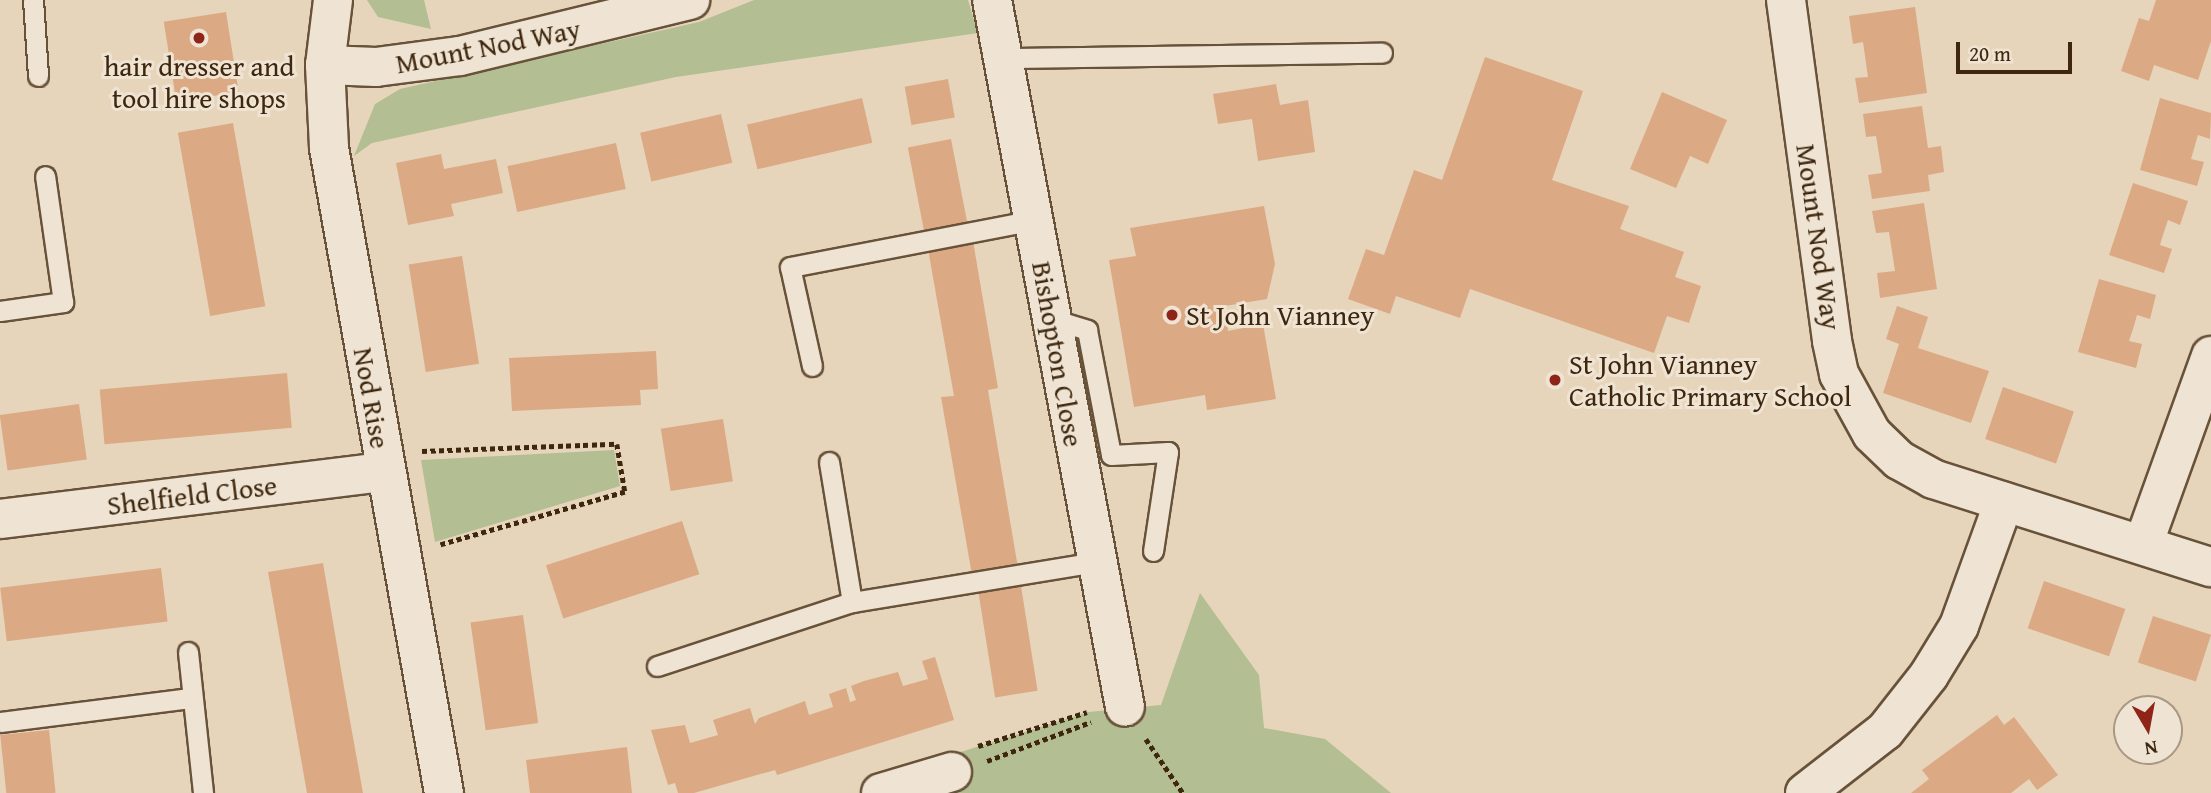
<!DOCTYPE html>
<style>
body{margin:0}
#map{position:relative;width:2211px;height:793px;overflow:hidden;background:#e6d5bb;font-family:"Gentium Book Plus",serif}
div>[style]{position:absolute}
.green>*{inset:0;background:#b3be92}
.building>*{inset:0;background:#dca985;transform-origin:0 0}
.path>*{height:4.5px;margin-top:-2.25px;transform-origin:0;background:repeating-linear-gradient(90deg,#3e270e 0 5px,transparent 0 8.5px)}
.roads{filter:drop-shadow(2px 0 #685239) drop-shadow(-2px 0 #685239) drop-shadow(0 2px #685239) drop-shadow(0 -2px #685239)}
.service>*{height:19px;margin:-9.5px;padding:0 9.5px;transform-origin:9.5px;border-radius:9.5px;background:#efe4d3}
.minor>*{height:38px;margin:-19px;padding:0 19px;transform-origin:19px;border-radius:19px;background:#efe4d3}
.dots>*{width:19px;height:19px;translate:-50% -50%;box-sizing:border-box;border:4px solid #efe4d3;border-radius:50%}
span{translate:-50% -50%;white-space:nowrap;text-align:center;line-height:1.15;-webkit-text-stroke:6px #efe4d3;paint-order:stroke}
.street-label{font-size:28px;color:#3e270e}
.poi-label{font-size:28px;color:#3e270e}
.left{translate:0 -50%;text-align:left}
.north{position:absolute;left:2113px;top:695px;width:70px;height:70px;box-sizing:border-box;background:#efe4d3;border:2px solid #a89884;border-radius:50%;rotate:170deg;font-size:19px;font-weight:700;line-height:28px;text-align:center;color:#3e270e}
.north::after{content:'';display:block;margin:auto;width:24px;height:32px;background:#8f2418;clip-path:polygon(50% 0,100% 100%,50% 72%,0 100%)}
.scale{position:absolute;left:1956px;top:42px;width:116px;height:32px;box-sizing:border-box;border:4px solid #3e270e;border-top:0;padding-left:9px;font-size:21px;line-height:24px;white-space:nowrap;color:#3e270e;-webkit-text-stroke:5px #efe4d3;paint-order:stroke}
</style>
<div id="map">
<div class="green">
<i style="clip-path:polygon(367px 0,424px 0,431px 29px,378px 17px)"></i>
<i style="clip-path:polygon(754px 0,968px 0,978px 33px,676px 77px,372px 143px,354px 156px,375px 104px,400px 89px,699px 22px)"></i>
<i style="clip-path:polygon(614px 450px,620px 486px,435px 542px,421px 460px)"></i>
<i style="clip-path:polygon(1200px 593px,1259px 675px,1264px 728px,1325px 739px,1391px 793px,947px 793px,948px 756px,1088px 712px,1161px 705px)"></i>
</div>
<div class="building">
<i style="clip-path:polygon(2156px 0,2211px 0,2211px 41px,2198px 80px,2154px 65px,2149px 81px,2121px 71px,2139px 18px,2149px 21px)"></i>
<i style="clip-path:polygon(1915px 7px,1927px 93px,1859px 103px,1855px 78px,1868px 77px,1863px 42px,1853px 44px,1849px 16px)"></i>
<i style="left:226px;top:12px;width:81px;height:63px;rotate:81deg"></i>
<i style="clip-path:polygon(1485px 57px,1583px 91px,1552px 180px,1629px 206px,1620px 229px,1684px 252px,1675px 277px,1701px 286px,1689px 323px,1667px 316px,1654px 353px,1470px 289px,1460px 318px,1396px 296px,1390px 314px,1348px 299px,1366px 249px,1384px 255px,1414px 170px,1442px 180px)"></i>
<i style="left:948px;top:79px;width:39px;height:44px;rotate:80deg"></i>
<i style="clip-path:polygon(1276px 84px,1280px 105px,1308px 100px,1315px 152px,1258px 161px,1252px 119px,1218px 124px,1213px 94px)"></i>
<i style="clip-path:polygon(1662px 92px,1727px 120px,1708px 164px,1690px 156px,1676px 188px,1630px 169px)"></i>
<i style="left:862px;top:98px;width:46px;height:118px;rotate:77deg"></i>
<i style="clip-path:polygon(2160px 98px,2211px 113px,2210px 139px,2198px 135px,2191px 159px,2204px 162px,2197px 186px,2140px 170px)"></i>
<i style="clip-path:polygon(1922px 106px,1928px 148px,1941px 146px,1944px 172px,1928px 175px,1930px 191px,1872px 199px,1868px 175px,1882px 173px,1876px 136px,1866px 137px,1863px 114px)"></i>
<i style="left:721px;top:114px;width:50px;height:83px;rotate:77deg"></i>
<i style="left:233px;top:123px;width:186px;height:56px;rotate:80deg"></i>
<i style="left:951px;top:139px;width:91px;height:44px;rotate:79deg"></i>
<i style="left:616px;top:143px;width:47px;height:111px;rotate:78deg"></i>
<i style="clip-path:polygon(441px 154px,444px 169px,496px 159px,503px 193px,451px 204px,454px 216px,408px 225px,396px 163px)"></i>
<i style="clip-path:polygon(2133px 183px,2188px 201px,2180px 225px,2168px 220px,2163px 235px,2160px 245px,2172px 249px,2164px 273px,2109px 255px)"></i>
<i style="clip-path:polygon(1924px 203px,1937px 289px,1880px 298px,1877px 273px,1895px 271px,1889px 232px,1876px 233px,1872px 211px)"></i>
<i style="clip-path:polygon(1264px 206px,1275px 264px,1267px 299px,1225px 306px,1228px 331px,1263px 324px,1276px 399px,1207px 410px,1205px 395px,1134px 407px,1109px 260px,1136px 256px,1130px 228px)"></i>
<i style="clip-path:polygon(973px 241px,998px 388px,988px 390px,1018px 568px,972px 575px,941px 397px,954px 396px,928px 249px)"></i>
<i style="left:462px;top:256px;width:109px;height:54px;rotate:81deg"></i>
<i style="clip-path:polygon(2099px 279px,2156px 295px,2150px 319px,2137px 315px,2134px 326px,2129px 341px,2142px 344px,2136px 368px,2078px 352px)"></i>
<i style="clip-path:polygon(1897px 306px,1928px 317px,1918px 348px,1989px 371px,1971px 423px,1883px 393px,1899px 344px,1886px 339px)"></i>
<i style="clip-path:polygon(656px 351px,658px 389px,640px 390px,641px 405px,512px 411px,509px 358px)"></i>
<i style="left:287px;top:373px;width:55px;height:188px;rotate:85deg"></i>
<i style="left:2003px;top:387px;width:75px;height:55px;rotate:19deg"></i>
<i style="left:79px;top:404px;width:56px;height:80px;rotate:82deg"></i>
<i style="left:723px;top:419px;width:63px;height:63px;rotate:81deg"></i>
<i style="left:682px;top:521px;width:56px;height:143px;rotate:72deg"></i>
<i style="clip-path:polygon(323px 563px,344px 687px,363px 793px,307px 793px,268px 572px)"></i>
<i style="left:161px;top:568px;width:54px;height:162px;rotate:83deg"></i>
<i style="left:2044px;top:581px;width:86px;height:50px;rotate:19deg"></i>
<i style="left:1021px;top:586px;width:106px;height:43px;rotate:81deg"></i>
<i style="left:523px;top:615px;width:109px;height:53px;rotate:82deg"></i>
<i style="left:2153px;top:616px;width:61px;height:49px;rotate:18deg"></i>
<i style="clip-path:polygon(935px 657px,954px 720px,777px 775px,775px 770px,694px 793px,678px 793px,675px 783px,668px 785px,651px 730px,685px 725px,690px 743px,718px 735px,713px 720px,750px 708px,755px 724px,759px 718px,805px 701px,809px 715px,833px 707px,829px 694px,846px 688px,850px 702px,856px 700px,851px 686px,864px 681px,898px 672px,903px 686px,928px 679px,922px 661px)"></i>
<i style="clip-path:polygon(1997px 715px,2004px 725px,2014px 717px,2058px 775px,2037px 790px,2029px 779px,2011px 793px,1911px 793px,1929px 779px,1922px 770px)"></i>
<i style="left:49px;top:730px;width:63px;height:49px;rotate:84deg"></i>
<i style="clip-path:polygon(627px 747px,632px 793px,530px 793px,526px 760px)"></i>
</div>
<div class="path">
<i style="left:422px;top:451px;width:195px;rotate:-2.1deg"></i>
<i style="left:617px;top:444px;width:49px;rotate:80.5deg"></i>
<i style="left:625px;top:492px;width:192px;rotate:164deg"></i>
<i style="left:1146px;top:739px;width:65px;rotate:55.6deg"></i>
<i style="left:978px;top:746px;width:114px;rotate:-17.3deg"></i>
<i style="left:987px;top:761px;width:111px;rotate:-20.6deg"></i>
</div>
<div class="roads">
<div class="service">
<i style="left:33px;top:0;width:76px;rotate:86.2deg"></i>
<i style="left:1006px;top:58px;width:376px;rotate:-0.8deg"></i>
<i style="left:0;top:311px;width:64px;rotate:-8.1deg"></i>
<i style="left:63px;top:302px;width:127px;rotate:-98.1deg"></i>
<i style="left:1052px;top:319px;width:37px;rotate:17deg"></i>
<i style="left:1087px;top:330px;width:127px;rotate:79.1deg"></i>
<i style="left:1111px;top:455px;width:57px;rotate:-3deg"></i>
<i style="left:1168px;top:452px;width:100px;rotate:98.6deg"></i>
<i style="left:812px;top:366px;width:101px;rotate:-102.5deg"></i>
<i style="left:790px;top:267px;width:248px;rotate:-10.9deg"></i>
<i style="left:829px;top:462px;width:142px;rotate:80.7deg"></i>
<i style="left:188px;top:652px;width:142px;rotate:83.9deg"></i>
<i style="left:657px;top:666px;width:205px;rotate:-18.2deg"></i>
<i style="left:852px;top:602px;width:246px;rotate:-9.3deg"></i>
<i style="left:0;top:722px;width:192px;rotate:-7.2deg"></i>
</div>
<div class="minor">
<i style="left:333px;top:0;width:65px;rotate:97deg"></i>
<i style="left:325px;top:65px;width:83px;rotate:87.2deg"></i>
<i style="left:329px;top:148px;width:655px;rotate:79.89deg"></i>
<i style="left:992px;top:0;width:719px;rotate:79.35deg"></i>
<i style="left:1786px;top:0;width:344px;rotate:82.3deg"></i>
<i style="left:1832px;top:341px;width:34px;rotate:78deg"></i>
<i style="left:1839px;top:374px;width:68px;rotate:61.2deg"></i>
<i style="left:1872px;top:434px;width:37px;rotate:44deg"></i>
<i style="left:1899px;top:460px;width:39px;rotate:29deg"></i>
<i style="left:1933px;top:479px;width:292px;rotate:17.6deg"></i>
<i style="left:325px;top:65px;width:51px;rotate:2.2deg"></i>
<i style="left:376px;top:67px;width:85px;rotate:-7.5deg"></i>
<i style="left:460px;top:56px;width:237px;rotate:-13.7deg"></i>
<i style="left:0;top:519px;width:388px;rotate:-7deg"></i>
<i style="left:2143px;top:545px;width:201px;rotate:-70.2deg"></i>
<i style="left:881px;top:793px;width:74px;rotate:-16.5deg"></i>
<i style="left:1805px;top:793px;width:101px;rotate:-37.8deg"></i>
<i style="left:1885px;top:731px;width:71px;rotate:-51.8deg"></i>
<i style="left:1929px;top:675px;width:57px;rotate:-58.5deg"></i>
<i style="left:1959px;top:626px;width:132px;rotate:-70.1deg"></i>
</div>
</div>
<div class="dots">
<i style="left:199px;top:38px;background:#8f2418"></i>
<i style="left:1172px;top:315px;background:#8f2418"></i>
<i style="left:1555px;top:380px;background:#8f2418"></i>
</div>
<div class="street-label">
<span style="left:488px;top:46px;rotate:-11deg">Mount Nod Way</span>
<span style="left:1819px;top:237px;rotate:82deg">Mount Nod Way</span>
<span style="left:1058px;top:354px;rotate:80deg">Bishopton Close</span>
<span style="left:372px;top:398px;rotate:80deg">Nod Rise</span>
<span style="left:192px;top:495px;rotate:-7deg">Shelfield Close</span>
</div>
<div class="poi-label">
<span style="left:199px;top:82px">hair dresser and<br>tool hire shops</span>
<span class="left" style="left:1186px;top:315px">St John Vianney</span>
<span class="left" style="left:1569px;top:380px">St John Vianney<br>Catholic Primary School</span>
</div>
<div class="north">N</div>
<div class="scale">20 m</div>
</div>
